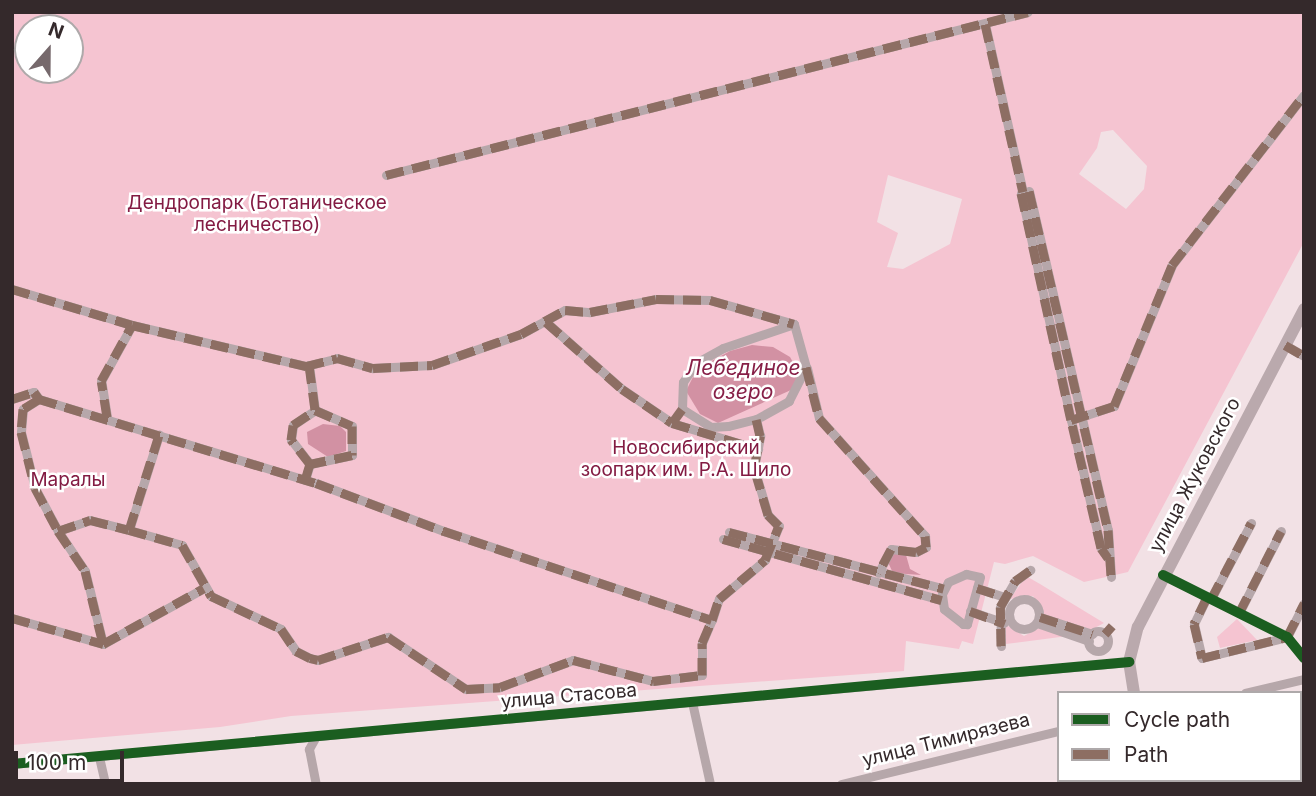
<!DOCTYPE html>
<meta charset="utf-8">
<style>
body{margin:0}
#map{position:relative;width:1316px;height:796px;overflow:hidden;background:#f2e1e5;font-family:Inter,sans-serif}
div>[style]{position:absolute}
.green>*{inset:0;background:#f5c4d1}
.water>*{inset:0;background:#d291a3}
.minor>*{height:9px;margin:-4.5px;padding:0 4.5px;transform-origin:4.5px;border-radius:4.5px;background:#b6a7aa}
.minor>.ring{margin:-4.5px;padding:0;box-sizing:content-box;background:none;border:9px solid #b6a7aa;border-radius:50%}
.major>*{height:12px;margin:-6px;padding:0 6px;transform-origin:6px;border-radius:6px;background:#baa9ad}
.quiet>*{height:9px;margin-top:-4.5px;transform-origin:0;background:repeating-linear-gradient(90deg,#8d6e63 0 18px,transparent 0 27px)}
.cycleway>*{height:10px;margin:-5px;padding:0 5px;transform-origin:5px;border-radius:5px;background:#1b5e20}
span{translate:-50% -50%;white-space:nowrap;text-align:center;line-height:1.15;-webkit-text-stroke:5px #fff;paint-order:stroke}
.park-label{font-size:19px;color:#831b43}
.street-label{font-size:19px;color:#34292b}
.water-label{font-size:21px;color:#871f47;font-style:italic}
.frame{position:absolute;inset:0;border:14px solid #34292b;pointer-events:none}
.legend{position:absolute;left:1057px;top:691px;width:245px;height:91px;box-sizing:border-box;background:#fff;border:2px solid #aea9aa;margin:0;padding:9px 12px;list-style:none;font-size:21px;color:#34292b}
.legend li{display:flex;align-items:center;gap:14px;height:35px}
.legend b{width:35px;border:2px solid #aea9aa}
.north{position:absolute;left:14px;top:14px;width:70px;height:70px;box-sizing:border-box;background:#fff;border:2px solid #aea9aa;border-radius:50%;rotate:21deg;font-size:19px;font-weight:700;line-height:28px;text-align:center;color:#34292b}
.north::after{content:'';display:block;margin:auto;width:24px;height:32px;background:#76696c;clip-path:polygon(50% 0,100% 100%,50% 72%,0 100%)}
.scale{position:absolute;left:14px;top:751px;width:110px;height:32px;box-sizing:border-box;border:4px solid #34292b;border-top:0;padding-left:9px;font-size:21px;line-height:24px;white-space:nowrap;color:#34292b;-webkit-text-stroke:5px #fff;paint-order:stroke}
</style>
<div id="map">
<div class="green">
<i style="clip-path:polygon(evenodd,12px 12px,1304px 12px,1304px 242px,1128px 572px,1084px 582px,1033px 556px,1005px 564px,994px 562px,973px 644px,962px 641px,959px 649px,906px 641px,904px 671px,291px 716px,220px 727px,12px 745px,12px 12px,28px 28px,70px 28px,70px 70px,28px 70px,28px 28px,12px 12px,1113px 130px,1147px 166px,1144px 189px,1126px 209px,1079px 174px,1097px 148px,1101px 132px,1113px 130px,12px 12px,888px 175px,962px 199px,950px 244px,903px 269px,887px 267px,898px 233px,877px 222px,888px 175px)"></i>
<i style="clip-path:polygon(1026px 576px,1040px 584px,1104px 623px,1089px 631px,1045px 616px,1033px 596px,1010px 599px)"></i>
<i style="clip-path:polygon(1237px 619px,1257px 640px,1220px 648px,1217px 637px)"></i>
<i style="clip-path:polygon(1005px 624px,1024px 636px,1041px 627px,1068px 636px,1006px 644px)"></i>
</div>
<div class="water">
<i style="clip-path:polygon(752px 345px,773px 347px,790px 357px,799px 373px,791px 390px,718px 423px,700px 414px,686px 391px,697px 369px,730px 351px)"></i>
<i style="clip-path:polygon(323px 424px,340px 426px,346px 432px,346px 451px,328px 457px,308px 444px,307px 432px)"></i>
<i style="clip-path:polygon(894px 553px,906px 555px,910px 569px,921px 575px,893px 573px,887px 560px)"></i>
</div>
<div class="minor">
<i style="left:985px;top:24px;width:172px;rotate:77.3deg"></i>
<i style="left:386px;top:175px;width:662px;rotate:-14.25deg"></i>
<i style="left:1029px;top:191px;width:348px;rotate:76.9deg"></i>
<i style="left:1108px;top:530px;width:47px;rotate:86.3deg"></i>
<i style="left:1021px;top:193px;width:232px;rotate:77.6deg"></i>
<i style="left:12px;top:289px;width:125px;rotate:16.7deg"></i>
<i style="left:546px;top:322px;width:101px;rotate:41.4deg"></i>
<i style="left:622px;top:389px;width:60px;rotate:34.2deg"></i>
<i style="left:672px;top:423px;width:90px;rotate:16.8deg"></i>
<i style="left:794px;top:324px;width:45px;rotate:74.4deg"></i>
<i style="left:806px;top:367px;width:38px;rotate:117deg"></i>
<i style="left:789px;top:401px;width:38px;rotate:151deg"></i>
<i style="left:756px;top:419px;width:29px;rotate:166deg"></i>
<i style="left:728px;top:426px;width:17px;rotate:177deg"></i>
<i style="left:711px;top:427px;width:34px;rotate:-148deg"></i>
<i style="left:682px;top:409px;width:27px;rotate:-88deg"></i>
<i style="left:683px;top:382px;width:23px;rotate:-56deg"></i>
<i style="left:696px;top:363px;width:31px;rotate:-29deg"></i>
<i style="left:723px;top:348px;width:75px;rotate:-18.7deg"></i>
<i style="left:1285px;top:345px;width:22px;rotate:30deg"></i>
<i style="left:309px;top:365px;width:45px;rotate:82.4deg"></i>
<i style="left:807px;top:368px;width:51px;rotate:76.5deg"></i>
<i style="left:819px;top:418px;width:159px;rotate:48.1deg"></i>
<i style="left:925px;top:536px;width:11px;rotate:85deg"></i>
<i style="left:926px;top:547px;width:11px;rotate:153deg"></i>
<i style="left:916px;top:552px;width:25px;rotate:-173deg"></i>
<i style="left:891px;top:549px;width:27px;rotate:118deg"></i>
<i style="left:12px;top:399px;width:23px;rotate:-18deg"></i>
<i style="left:34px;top:392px;width:9px;rotate:54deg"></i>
<i style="left:39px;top:399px;width:289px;rotate:16.9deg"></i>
<i style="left:316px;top:483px;width:137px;rotate:20.6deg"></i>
<i style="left:444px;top:531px;width:282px;rotate:18.4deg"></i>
<i style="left:712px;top:620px;width:22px;rotate:-72deg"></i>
<i style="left:719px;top:599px;width:60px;rotate:-40.3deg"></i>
<i style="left:765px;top:560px;width:37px;rotate:-68deg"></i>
<i style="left:779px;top:526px;width:16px;rotate:-135deg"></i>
<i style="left:768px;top:515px;width:49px;rotate:-106.6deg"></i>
<i style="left:754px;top:468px;width:33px;rotate:-79deg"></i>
<i style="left:760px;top:436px;width:17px;rotate:-103deg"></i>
<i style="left:39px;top:399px;width:19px;rotate:148deg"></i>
<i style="left:23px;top:409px;width:23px;rotate:95deg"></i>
<i style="left:21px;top:432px;width:58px;rotate:76deg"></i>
<i style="left:35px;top:488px;width:49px;rotate:61.9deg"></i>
<i style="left:58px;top:531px;width:34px;rotate:-19deg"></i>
<i style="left:90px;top:520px;width:40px;rotate:14.4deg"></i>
<i style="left:129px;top:530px;width:100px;rotate:-72.5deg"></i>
<i style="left:107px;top:417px;width:36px;rotate:-99deg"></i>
<i style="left:101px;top:381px;width:64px;rotate:-61deg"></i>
<i style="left:132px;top:325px;width:179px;rotate:13.3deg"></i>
<i style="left:306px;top:366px;width:32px;rotate:-14deg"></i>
<i style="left:337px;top:358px;width:37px;rotate:16deg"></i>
<i style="left:373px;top:368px;width:59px;rotate:-2.9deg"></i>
<i style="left:432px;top:365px;width:94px;rotate:-19.2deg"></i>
<i style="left:521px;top:334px;width:50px;rotate:-28.6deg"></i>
<i style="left:565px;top:310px;width:25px;rotate:5deg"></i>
<i style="left:590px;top:312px;width:67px;rotate:-11.1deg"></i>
<i style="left:656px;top:299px;width:54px;rotate:1.1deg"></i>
<i style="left:710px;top:300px;width:87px;rotate:15.9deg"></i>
<i style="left:305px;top:480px;width:17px;rotate:-73deg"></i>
<i style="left:310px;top:464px;width:31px;rotate:-128deg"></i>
<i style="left:291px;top:440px;width:15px;rotate:-82deg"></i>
<i style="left:293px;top:425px;width:27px;rotate:-34deg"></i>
<i style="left:315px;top:410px;width:40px;rotate:23.4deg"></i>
<i style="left:352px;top:426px;width:29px;rotate:90deg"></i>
<i style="left:352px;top:455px;width:43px;rotate:167.9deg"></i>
<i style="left:129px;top:530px;width:55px;rotate:15.8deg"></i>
<i style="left:182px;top:545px;width:59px;rotate:60.4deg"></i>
<i style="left:211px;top:596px;width:77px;rotate:25.2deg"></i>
<i style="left:281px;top:629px;width:27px;rotate:56deg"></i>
<i style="left:296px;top:651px;width:16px;rotate:27deg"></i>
<i style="left:310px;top:658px;width:8px;rotate:14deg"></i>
<i style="left:318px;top:660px;width:74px;rotate:-18.2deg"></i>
<i style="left:388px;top:637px;width:94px;rotate:33.7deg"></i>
<i style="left:466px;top:689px;width:34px;rotate:-3deg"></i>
<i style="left:500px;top:687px;width:78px;rotate:-20.3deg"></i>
<i style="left:573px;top:660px;width:83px;rotate:14.7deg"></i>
<i style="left:653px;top:681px;width:49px;rotate:-7deg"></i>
<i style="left:702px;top:675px;width:32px;rotate:-90deg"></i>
<i style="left:702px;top:643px;width:25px;rotate:-67deg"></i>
<i style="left:58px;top:531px;width:48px;rotate:56deg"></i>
<i style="left:85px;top:571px;width:75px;rotate:76.1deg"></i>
<i style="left:729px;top:532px;width:222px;rotate:14.8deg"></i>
<i style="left:723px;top:539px;width:227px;rotate:15.6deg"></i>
<i style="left:1108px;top:558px;width:12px;rotate:-125deg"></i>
<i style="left:1101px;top:548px;width:131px;rotate:-103.2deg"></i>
<i style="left:1071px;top:420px;width:45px;rotate:-18deg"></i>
<i style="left:1114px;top:406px;width:152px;rotate:-67.6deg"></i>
<i style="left:1172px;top:265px;width:215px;rotate:-52.2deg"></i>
<i style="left:966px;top:574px;width:14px;rotate:12deg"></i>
<i style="left:980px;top:577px;width:49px;rotate:105.5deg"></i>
<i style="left:967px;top:624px;width:4px;rotate:180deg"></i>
<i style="left:963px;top:624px;width:24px;rotate:-142deg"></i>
<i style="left:944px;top:609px;width:15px;rotate:-98deg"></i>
<i style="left:942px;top:594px;width:13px;rotate:-63deg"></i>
<i style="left:948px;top:582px;width:20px;rotate:-24deg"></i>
<i style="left:1163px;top:575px;width:139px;rotate:26.6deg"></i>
<i style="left:1287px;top:637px;width:27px;rotate:51deg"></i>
<i style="left:977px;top:588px;width:29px;rotate:18deg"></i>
<i style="left:1207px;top:597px;width:30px;rotate:116deg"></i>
<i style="left:1194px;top:624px;width:35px;rotate:77deg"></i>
<i style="left:1202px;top:658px;width:88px;rotate:-13.9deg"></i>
<i style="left:1287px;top:637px;width:38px;rotate:-63deg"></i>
<i class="ring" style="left:1009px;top:599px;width:21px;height:21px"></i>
<i style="left:1211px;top:599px;width:86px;rotate:-62.2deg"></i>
<i style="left:970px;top:611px;width:36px;rotate:19deg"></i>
<i style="left:1239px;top:613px;width:92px;rotate:-62.9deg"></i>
<i style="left:1040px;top:617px;width:55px;rotate:18.1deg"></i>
<i style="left:12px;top:618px;width:95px;rotate:15.9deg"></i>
<i style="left:1037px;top:623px;width:55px;rotate:19.1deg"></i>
<i class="ring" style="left:1088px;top:631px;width:11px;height:11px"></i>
<i style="left:103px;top:644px;width:115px;rotate:-29deg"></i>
<i style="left:1001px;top:646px;width:39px;rotate:-91deg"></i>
<i style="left:1000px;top:607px;width:30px;rotate:-60deg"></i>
<i style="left:1015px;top:581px;width:19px;rotate:-36deg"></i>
<i style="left:1245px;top:693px;width:61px;rotate:-13.3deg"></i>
<i style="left:692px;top:702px;width:84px;rotate:77.6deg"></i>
<i style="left:315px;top:738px;width:13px;rotate:119deg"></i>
<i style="left:309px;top:749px;width:36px;rotate:79deg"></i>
<i style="left:99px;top:757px;width:28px;rotate:77deg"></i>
<i style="left:12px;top:764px;width:1122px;rotate:-5.22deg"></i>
<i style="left:841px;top:784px;width:224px;rotate:-13.7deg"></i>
</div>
<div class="major">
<i style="left:1134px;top:693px;width:31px;rotate:-99deg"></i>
<i style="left:1129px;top:662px;width:36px;rotate:-76deg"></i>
<i style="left:1138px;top:627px;width:359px;rotate:-62.4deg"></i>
<i style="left:1154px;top:780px;width:4px;rotate:76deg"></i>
</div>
<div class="quiet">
<i style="left:985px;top:24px;width:172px;rotate:77.3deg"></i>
<i style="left:386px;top:175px;width:662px;rotate:-14.25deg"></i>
<i style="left:1029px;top:191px;width:348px;rotate:76.9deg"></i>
<i style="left:1108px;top:530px;width:47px;rotate:86.3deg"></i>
<i style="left:1021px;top:193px;width:232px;rotate:77.6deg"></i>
<i style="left:12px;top:289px;width:125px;rotate:16.7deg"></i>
<i style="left:546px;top:322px;width:101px;rotate:41.4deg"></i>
<i style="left:622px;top:389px;width:60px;rotate:34.2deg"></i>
<i style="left:672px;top:423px;width:90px;rotate:16.8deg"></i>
<i style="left:1285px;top:345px;width:22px;rotate:30deg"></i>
<i style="left:309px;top:365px;width:45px;rotate:82.4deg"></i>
<i style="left:806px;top:367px;width:53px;rotate:75.7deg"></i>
<i style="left:819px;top:418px;width:159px;rotate:48.1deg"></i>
<i style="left:925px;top:536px;width:11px;rotate:85deg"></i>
<i style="left:926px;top:547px;width:11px;rotate:153deg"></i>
<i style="left:916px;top:552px;width:25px;rotate:-173deg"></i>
<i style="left:891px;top:549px;width:27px;rotate:118deg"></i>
<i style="left:12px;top:399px;width:23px;rotate:-18deg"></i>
<i style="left:34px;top:392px;width:9px;rotate:54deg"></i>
<i style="left:39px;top:399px;width:289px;rotate:16.9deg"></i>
<i style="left:316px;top:483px;width:137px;rotate:20.6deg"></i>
<i style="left:444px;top:531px;width:282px;rotate:18.4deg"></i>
<i style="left:712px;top:620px;width:22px;rotate:-72deg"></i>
<i style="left:719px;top:599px;width:60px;rotate:-40.3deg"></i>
<i style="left:765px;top:560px;width:37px;rotate:-68deg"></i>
<i style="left:779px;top:526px;width:16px;rotate:-135deg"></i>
<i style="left:768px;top:515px;width:49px;rotate:-106.6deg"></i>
<i style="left:754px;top:468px;width:33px;rotate:-79deg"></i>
<i style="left:760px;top:436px;width:17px;rotate:-103deg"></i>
<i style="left:39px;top:399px;width:19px;rotate:148deg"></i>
<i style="left:23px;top:409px;width:23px;rotate:95deg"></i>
<i style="left:21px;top:432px;width:58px;rotate:76deg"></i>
<i style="left:35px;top:488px;width:49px;rotate:61.9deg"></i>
<i style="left:58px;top:531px;width:34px;rotate:-19deg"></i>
<i style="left:90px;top:520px;width:40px;rotate:14.4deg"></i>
<i style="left:129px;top:530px;width:100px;rotate:-72.5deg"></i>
<i style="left:107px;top:417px;width:36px;rotate:-99deg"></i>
<i style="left:101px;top:381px;width:64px;rotate:-61deg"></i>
<i style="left:132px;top:325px;width:179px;rotate:13.3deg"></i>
<i style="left:306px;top:366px;width:32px;rotate:-14deg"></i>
<i style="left:337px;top:358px;width:37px;rotate:16deg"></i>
<i style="left:373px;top:368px;width:59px;rotate:-2.9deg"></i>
<i style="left:432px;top:365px;width:94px;rotate:-19.2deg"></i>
<i style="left:521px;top:334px;width:50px;rotate:-28.6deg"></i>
<i style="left:565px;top:310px;width:25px;rotate:5deg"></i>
<i style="left:590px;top:312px;width:67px;rotate:-11.1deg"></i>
<i style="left:656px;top:299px;width:54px;rotate:1.1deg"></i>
<i style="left:710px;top:300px;width:87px;rotate:15.9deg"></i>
<i style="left:672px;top:423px;width:17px;rotate:-54deg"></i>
<i style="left:305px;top:480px;width:17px;rotate:-73deg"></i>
<i style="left:310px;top:464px;width:31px;rotate:-128deg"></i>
<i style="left:291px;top:440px;width:15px;rotate:-82deg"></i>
<i style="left:293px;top:425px;width:27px;rotate:-34deg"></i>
<i style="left:315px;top:410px;width:40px;rotate:23.4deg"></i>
<i style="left:352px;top:426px;width:29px;rotate:90deg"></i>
<i style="left:352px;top:455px;width:43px;rotate:167.9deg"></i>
<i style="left:129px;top:530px;width:55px;rotate:15.8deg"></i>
<i style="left:182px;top:545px;width:59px;rotate:60.4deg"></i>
<i style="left:211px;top:596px;width:77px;rotate:25.2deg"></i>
<i style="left:281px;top:629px;width:27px;rotate:56deg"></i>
<i style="left:296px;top:651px;width:16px;rotate:27deg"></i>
<i style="left:310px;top:658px;width:8px;rotate:14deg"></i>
<i style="left:318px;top:660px;width:74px;rotate:-18.2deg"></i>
<i style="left:388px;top:637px;width:94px;rotate:33.7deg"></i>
<i style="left:466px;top:689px;width:34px;rotate:-3deg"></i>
<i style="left:500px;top:687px;width:78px;rotate:-20.3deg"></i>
<i style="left:573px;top:660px;width:83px;rotate:14.7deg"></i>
<i style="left:653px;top:681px;width:49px;rotate:-7deg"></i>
<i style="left:702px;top:675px;width:32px;rotate:-90deg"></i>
<i style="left:702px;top:643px;width:25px;rotate:-67deg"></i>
<i style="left:58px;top:531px;width:48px;rotate:56deg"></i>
<i style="left:85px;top:571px;width:75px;rotate:76.1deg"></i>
<i style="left:729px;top:532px;width:222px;rotate:14.8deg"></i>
<i style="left:723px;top:539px;width:227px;rotate:15.6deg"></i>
<i style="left:1108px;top:558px;width:12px;rotate:-125deg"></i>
<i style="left:1101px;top:548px;width:131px;rotate:-103.2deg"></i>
<i style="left:1071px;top:420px;width:45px;rotate:-18deg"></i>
<i style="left:1114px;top:406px;width:152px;rotate:-67.6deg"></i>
<i style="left:1172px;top:265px;width:215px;rotate:-52.2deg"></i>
<i style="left:977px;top:588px;width:29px;rotate:18deg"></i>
<i style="left:1207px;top:597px;width:30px;rotate:116deg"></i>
<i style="left:1194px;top:624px;width:35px;rotate:77deg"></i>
<i style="left:1202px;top:658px;width:88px;rotate:-13.9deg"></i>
<i style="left:1287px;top:637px;width:38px;rotate:-63deg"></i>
<i style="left:1211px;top:599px;width:86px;rotate:-62.2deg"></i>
<i style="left:970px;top:611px;width:37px;rotate:20deg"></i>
<i style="left:1239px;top:613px;width:92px;rotate:-62.9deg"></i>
<i style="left:1040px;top:617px;width:55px;rotate:18.1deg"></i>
<i style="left:12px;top:618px;width:95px;rotate:15.9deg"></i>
<i style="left:1105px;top:634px;width:11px;rotate:-49deg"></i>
<i style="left:103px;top:644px;width:115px;rotate:-29deg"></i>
<i style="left:1001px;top:646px;width:39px;rotate:-91deg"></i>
<i style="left:1000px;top:607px;width:30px;rotate:-60deg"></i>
<i style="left:1015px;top:581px;width:19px;rotate:-36deg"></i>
</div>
<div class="cycleway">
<i style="left:1163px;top:575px;width:139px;rotate:26.6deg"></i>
<i style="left:1287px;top:637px;width:27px;rotate:51deg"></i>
<i style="left:12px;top:764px;width:1122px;rotate:-5.22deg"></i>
</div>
<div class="park-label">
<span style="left:257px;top:214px">Дендропарк (Ботаническое<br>лесничество)</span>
<span style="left:686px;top:459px">Новосибирский<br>зоопарк им. Р.А. Шило</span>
<span style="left:68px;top:480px">Маралы</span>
</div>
<div class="street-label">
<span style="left:1195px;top:475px;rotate:-62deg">улица Жуковского</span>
<span style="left:569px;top:696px;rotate:-5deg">улица Стасова</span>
<span style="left:946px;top:740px;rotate:-14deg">улица Тимирязева</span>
</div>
<div class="water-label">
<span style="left:743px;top:380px">Лебединое<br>озеро</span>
</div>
<div class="frame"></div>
<ul class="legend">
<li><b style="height:9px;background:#1b5e20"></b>Cycle path</li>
<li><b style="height:9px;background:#8d6e63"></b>Path</li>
</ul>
<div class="north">N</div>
<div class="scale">100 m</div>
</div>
